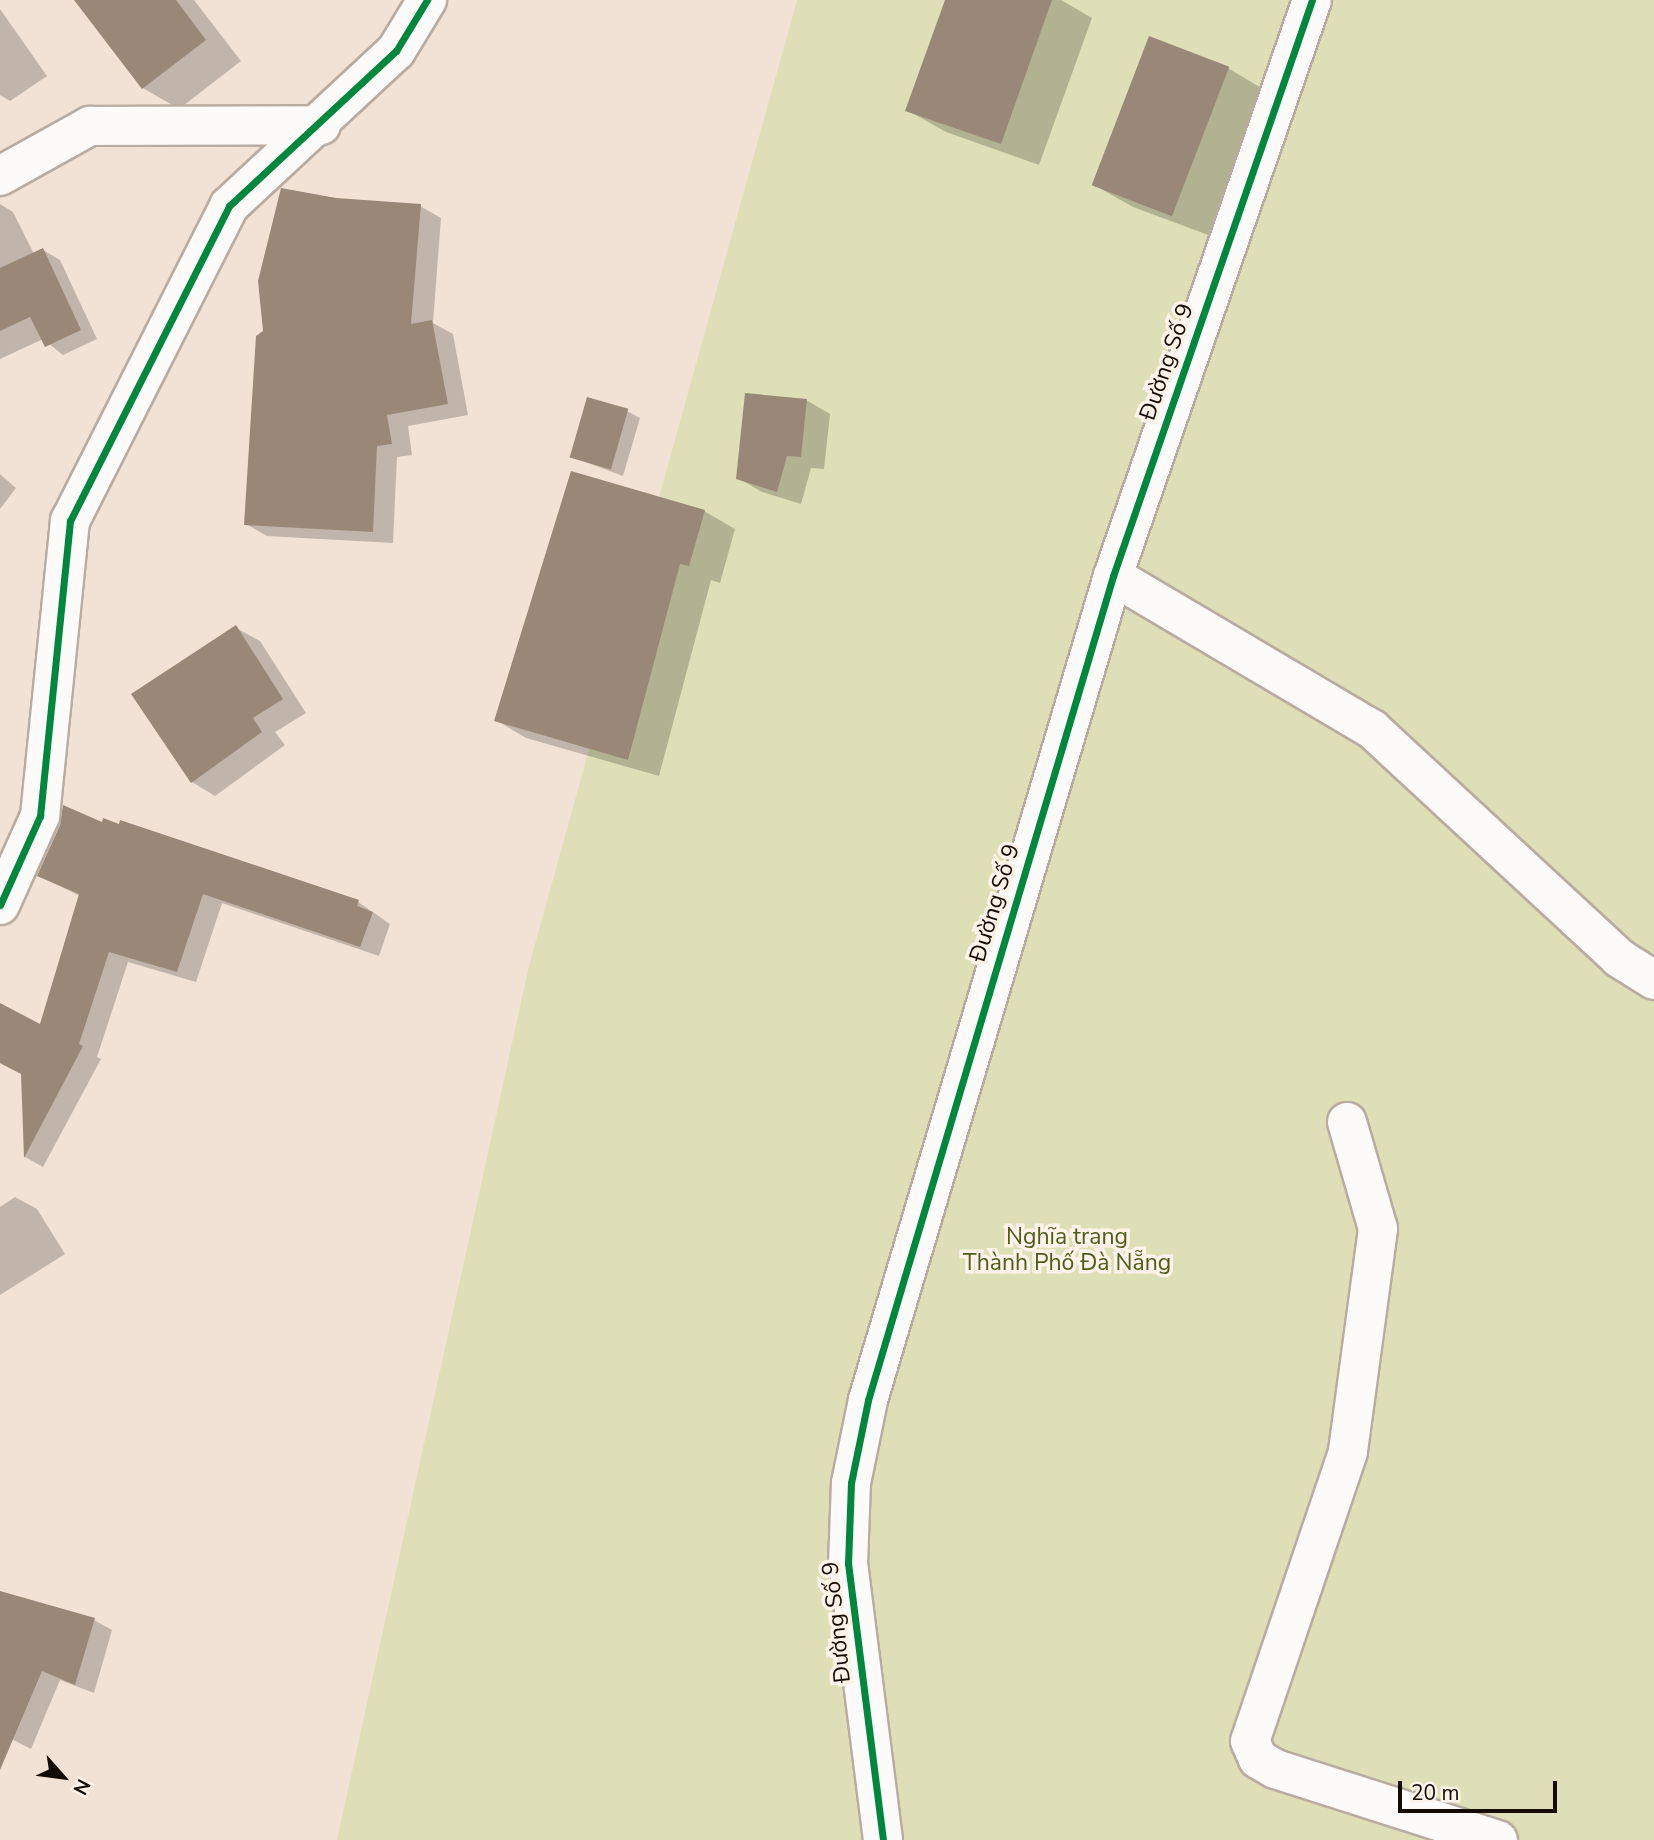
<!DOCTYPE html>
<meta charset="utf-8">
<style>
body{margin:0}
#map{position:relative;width:1654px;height:1840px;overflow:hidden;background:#f2e2d6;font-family:"Nunito Sans",sans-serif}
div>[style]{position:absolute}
.green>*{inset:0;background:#dedfb6}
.shadow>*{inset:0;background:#0003}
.building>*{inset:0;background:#998878;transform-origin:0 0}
.roads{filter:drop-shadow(2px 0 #b8aca2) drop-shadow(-2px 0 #b8aca2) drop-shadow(0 2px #b8aca2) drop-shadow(0 -2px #b8aca2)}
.minor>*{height:38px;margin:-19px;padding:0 19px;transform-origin:19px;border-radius:19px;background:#fdfbf9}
.cycleway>*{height:7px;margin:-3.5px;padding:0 3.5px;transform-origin:3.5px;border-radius:3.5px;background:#00873e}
span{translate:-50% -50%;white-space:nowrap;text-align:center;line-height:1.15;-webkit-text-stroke:7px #fef2e9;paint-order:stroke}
.street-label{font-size:23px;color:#140b04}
.park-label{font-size:23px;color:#505c1c}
.north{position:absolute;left:28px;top:1742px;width:70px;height:70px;-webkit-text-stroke:5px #fef2e9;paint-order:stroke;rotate:118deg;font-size:19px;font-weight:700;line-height:28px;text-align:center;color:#140b04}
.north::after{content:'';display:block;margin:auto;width:24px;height:32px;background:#140b04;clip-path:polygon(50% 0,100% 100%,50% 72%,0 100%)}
.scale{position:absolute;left:1398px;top:1781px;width:159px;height:32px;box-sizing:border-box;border:4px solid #140b04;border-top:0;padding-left:9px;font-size:21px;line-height:24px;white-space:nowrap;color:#140b04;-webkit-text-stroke:5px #fef2e9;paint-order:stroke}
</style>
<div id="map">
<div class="green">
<i style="clip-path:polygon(797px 0,1654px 0,1654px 1840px,337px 1840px,529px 966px)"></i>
</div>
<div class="shadow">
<i style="clip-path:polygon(76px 0,194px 0,241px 61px,179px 109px,143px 88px)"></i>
<i style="clip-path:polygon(946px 0,1061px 0,1092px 18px,1039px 165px,946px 132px,907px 110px)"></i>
<i style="clip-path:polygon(0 9px,47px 76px,10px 101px,0 95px)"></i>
<i style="clip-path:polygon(1228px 68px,1266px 91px,1211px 236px,1133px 207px,1094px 185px)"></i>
<i style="clip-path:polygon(336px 200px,420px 206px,441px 218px,433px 323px,453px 334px,468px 415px,408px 426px,412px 455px,397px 457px,393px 543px,267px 536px,246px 524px,265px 332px)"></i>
<i style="clip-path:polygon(0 204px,13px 212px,34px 254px,43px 250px,60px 260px,97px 339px,63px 355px,43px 339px,0 359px)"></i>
<i style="clip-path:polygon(806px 400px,830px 414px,824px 469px,811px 468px,801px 504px,762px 492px,738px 478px)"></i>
<i style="clip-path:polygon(627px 411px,640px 418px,623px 476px,572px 457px)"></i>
<i style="clip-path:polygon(0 474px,16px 488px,0 509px)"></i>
<i style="clip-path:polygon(704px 511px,735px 529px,720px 583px,711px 580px,659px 776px,526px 738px,496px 720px)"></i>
<i style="clip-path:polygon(236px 628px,260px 641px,306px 713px,275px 732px,285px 745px,215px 796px,192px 782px)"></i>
<i style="clip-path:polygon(103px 824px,358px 902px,390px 924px,379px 956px,222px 903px,196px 982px,128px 962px,97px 1057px,101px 1059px,43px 1167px,25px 1157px,22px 1074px,0 1063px,0 1007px,41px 1026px,80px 896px,39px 876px)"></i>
<i style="clip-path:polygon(15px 1197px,37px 1209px,65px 1254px,0 1295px,0 1207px)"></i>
<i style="clip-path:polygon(0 1592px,94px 1620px,112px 1630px,94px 1693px,60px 1680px,31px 1749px,0 1733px)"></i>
</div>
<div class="building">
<i style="clip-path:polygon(74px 0,176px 0,206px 40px,142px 89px)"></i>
<i style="clip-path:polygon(945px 0,1052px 0,1001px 144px,905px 111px)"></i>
<i style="left:1149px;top:36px;width:86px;height:160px;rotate:21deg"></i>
<i style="clip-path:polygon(281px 188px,336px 198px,421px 204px,411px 324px,432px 320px,448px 404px,387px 415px,392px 444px,377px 446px,373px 532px,244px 525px,256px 336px,263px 331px,258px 281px)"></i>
<i style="clip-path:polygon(43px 248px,81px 330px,45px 347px,30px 317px,0 331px,0 268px)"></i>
<i style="clip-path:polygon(745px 393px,807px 399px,801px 457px,787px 456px,777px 492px,736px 479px)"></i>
<i style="left:587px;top:397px;width:43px;height:63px;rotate:16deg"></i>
<i style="clip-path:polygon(571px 471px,705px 510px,689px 566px,680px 564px,628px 760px,494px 721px)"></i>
<i style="clip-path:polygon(236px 625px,283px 699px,253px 718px,262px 732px,191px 783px,131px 694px)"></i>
<i style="clip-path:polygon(63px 805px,102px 822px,103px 818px,119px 824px,120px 820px,359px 900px,357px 906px,373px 912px,360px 947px,203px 894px,177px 972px,109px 952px,79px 1044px,83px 1046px,24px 1158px,21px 1074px,0 1063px,0 1003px,40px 1024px,79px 894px,37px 876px,60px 825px)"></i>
<i style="clip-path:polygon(0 1591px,95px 1618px,75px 1685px,42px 1671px,0 1770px)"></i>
</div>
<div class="roads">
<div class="minor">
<i style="left:0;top:176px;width:103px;rotate:-29.1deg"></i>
<i style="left:90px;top:126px;width:231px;rotate:-0.2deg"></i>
<i style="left:1113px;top:576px;width:301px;rotate:30.6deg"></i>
<i style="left:1372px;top:729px;width:337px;rotate:42.8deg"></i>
<i style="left:1619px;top:958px;width:41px;rotate:32.2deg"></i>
<i style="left:0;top:905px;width:98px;rotate:-65.8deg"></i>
<i style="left:40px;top:816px;width:297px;rotate:-84.2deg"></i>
<i style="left:70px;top:521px;width:353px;rotate:-63.2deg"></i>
<i style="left:229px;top:206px;width:228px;rotate:-42.9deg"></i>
<i style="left:396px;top:51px;width:60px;rotate:-58.7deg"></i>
<i style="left:1347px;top:1122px;width:111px;rotate:73.8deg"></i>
<i style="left:1378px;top:1229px;width:225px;rotate:97.7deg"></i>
<i style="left:1348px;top:1452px;width:305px;rotate:108.7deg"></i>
<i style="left:1250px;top:1741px;width:20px;rotate:66deg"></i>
<i style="left:1258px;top:1759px;width:20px;rotate:30deg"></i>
<i style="left:1275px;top:1769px;width:234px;rotate:17.7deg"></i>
<i style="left:883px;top:1840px;width:278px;rotate:-97.2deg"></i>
<i style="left:848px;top:1564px;width:81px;rotate:-87.9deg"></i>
<i style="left:851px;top:1483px;width:85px;rotate:-78.4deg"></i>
<i style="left:868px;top:1400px;width:860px;rotate:-73.44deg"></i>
<i style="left:1113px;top:576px;width:609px;rotate:-70.94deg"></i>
</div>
</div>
<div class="cycleway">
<i style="left:0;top:905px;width:98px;rotate:-65.8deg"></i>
<i style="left:40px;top:816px;width:297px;rotate:-84.2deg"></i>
<i style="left:70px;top:521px;width:353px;rotate:-63.2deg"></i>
<i style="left:229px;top:206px;width:228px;rotate:-42.9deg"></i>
<i style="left:396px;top:51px;width:60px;rotate:-58.7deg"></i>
<i style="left:883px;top:1840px;width:278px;rotate:-97.2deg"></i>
<i style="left:848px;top:1564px;width:81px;rotate:-87.9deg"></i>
<i style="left:851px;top:1483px;width:85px;rotate:-78.4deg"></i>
<i style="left:868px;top:1400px;width:860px;rotate:-73.44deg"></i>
<i style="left:1113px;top:576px;width:609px;rotate:-70.94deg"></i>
</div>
<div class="street-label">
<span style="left:1167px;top:362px;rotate:-71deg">Đường Số 9</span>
<span style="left:995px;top:903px;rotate:-73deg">Đường Số 9</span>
<span style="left:837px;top:1622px;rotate:-96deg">Đường Số 9</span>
</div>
<div class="park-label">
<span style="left:1067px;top:1250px">Nghĩa trang<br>Thành Phố Đà Nẵng</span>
</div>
<div class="north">N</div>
<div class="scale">20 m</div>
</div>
